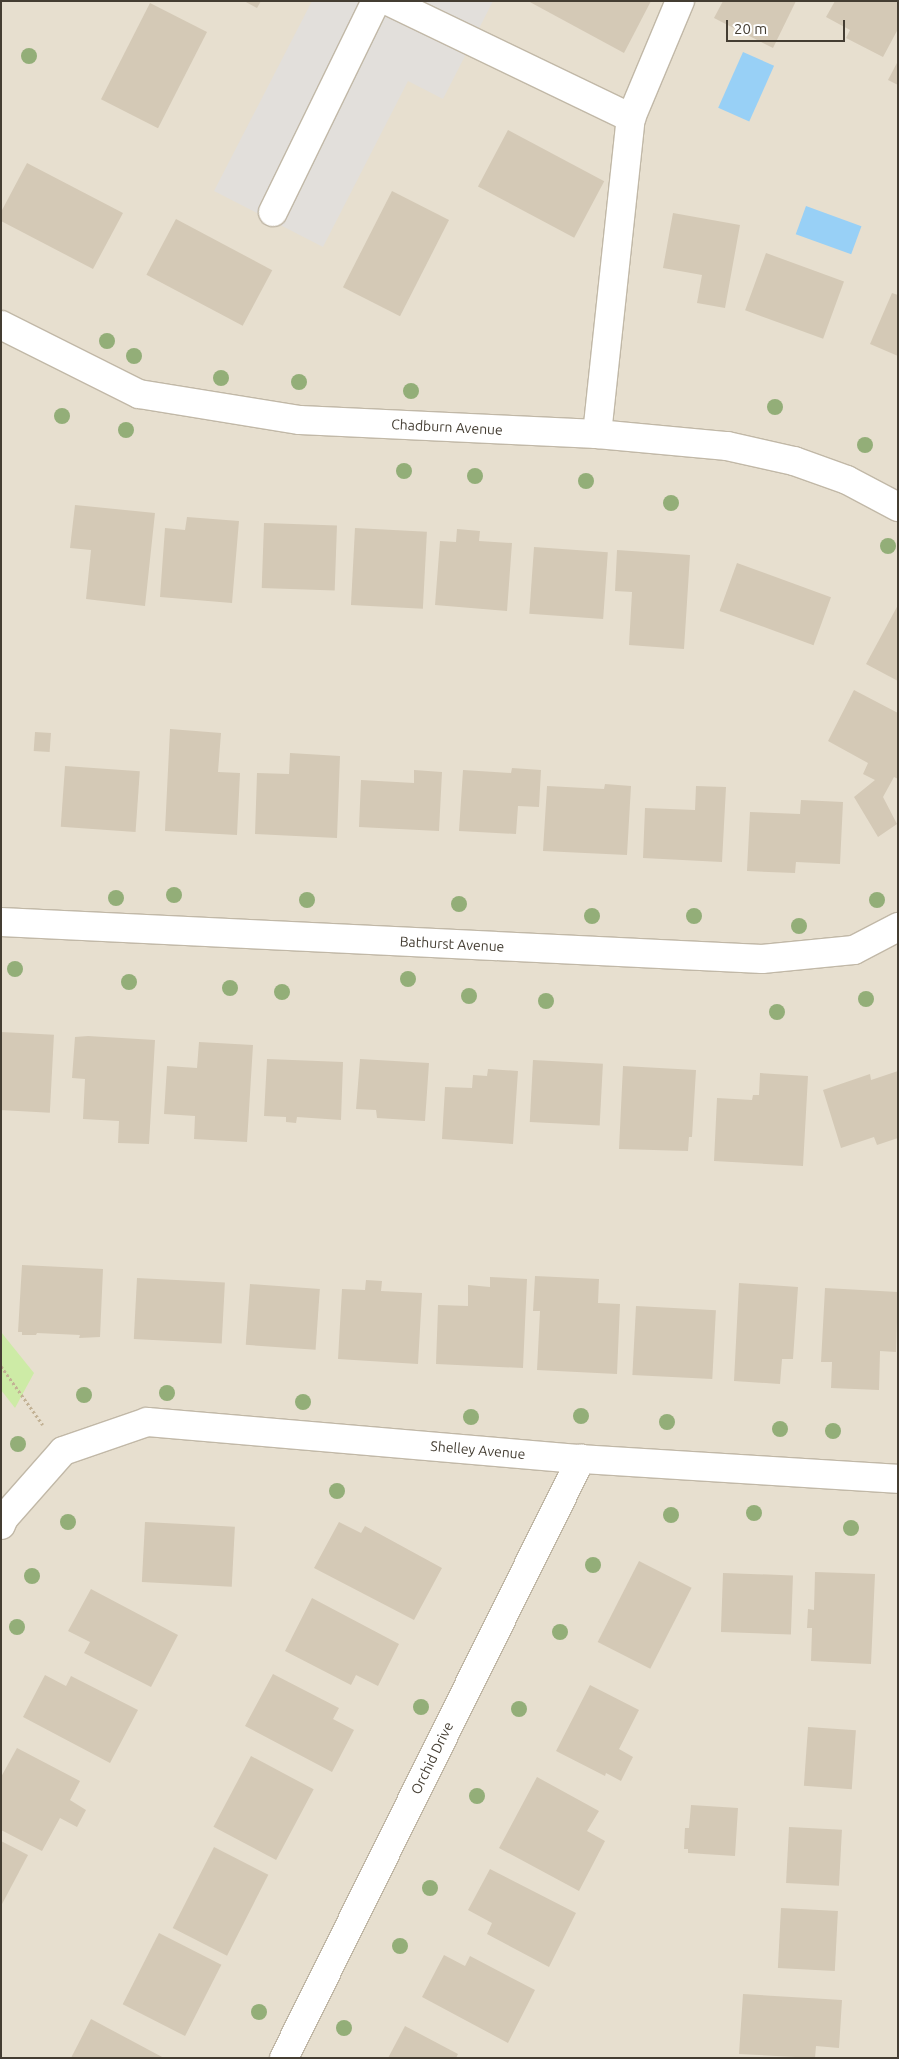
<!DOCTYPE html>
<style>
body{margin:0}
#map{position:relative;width:899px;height:2059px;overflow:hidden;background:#f3ede2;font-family:Ubuntu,sans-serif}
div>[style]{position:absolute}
.residential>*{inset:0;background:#e7dfcf;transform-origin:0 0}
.green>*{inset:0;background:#cdeba6}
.parking>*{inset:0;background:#e2dfdb}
.water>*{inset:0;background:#98d0f6;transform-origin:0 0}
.building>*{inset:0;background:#d4c9b6;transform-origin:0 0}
.path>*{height:3px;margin-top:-1.5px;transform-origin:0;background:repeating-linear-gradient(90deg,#c2b194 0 2.5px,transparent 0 5px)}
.roads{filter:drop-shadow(1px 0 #c1b8a7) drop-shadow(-1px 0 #c1b8a7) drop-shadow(0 1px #c1b8a7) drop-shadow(0 -1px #c1b8a7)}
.minor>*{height:28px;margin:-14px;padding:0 14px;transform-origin:14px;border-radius:14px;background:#fff}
.trees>*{width:16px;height:16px;margin:-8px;border-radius:50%;background:#93ae78}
span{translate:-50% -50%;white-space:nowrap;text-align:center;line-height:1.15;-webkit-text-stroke:5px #fff;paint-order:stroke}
.street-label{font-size:14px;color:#443d32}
.frame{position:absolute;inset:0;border:2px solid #443d32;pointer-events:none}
.scale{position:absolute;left:726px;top:20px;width:119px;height:22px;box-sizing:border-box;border:2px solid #443d32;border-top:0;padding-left:6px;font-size:15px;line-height:18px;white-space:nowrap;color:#443d32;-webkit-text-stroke:4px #fff;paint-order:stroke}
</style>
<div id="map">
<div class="residential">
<i style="left:1px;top:1px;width:897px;height:2057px"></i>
</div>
<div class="green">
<i style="clip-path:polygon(1px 1332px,34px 1373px,15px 1408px,1px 1390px)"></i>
</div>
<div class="parking">
<i style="clip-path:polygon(312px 1px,493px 1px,443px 99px,408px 81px,323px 247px,214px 191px)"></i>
</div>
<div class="water">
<i style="left:743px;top:52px;width:34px;height:61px;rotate:24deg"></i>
<i style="left:806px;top:206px;width:59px;height:30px;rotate:20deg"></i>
</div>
<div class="building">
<i style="clip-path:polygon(244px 1px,261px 1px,257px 8px)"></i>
<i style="clip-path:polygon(528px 1px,651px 1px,624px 53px)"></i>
<i style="clip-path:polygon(723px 1px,796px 1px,773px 48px,714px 18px)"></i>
<i style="clip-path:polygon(835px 1px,898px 1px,898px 29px,883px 57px,846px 38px,850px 30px,826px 17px)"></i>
<i style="left:150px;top:3px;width:64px;height:108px;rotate:27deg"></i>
<i style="clip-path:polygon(898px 61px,898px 85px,888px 80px)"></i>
<i style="left:508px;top:130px;width:109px;height:64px;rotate:28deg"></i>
<i style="clip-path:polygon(27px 163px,123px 213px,93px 269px,1px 221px,1px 212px)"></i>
<i style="left:392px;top:191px;width:64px;height:108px;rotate:27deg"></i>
<i style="clip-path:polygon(673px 213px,740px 225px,725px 308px,697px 303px,702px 275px,663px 268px)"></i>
<i style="left:176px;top:219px;width:109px;height:63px;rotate:28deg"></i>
<i style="left:766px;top:253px;width:83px;height:61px;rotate:20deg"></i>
<i style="clip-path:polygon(892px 293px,898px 295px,898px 356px,870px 344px)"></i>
<i style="clip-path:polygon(75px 505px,155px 513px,145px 606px,86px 599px,91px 550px,70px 548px)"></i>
<i style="clip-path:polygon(187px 517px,239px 521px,232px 603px,160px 597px,165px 528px,185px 530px)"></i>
<i style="left:264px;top:523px;width:73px;height:65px;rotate:2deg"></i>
<i style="left:355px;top:528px;width:72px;height:77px;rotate:3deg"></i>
<i style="clip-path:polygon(457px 529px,480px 531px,479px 541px,512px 543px,507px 611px,435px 605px,440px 541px,456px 542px)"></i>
<i style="left:534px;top:547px;width:74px;height:67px;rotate:4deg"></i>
<i style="clip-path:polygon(617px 550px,690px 555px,684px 649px,629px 645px,632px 592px,615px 591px)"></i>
<i style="left:737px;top:563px;width:100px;height:51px;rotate:20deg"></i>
<i style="clip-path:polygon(898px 605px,898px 681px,866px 664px)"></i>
<i style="clip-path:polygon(854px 690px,898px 713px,898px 779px,894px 777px,883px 797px,897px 824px,878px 837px,854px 797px,875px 780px,863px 774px,868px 763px,828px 741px)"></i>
<i style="clip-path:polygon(170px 729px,221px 733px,218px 772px,240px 773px,237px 835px,165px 831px)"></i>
<i style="left:35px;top:732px;width:16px;height:19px;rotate:4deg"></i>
<i style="clip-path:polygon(290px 753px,340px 756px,337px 838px,255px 834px,257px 773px,289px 774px)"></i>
<i style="left:65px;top:766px;width:75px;height:61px;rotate:4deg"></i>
<i style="clip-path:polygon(512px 768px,541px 770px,539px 807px,518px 806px,516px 834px,459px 831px,463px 770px,511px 773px)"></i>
<i style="clip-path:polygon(414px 770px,442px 772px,439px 831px,359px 827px,361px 780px,414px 783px)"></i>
<i style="clip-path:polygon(605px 784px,631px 786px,627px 855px,543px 851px,547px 786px,604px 789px)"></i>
<i style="clip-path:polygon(696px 786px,726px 787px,722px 862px,643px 858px,645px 808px,695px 810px)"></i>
<i style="clip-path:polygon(801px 800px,843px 802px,840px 864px,796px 862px,795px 873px,747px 871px,750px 812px,800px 814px)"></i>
<i style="left:1px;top:1032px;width:53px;height:78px;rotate:3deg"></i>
<i style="clip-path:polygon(88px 1036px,155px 1040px,149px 1144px,118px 1143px,119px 1121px,83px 1119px,85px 1079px,72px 1078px,75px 1037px)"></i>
<i style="clip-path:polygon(199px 1042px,253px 1045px,247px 1142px,194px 1139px,195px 1116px,164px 1114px,167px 1066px,197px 1068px)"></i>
<i style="clip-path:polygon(267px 1059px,343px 1062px,341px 1120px,297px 1117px,296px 1123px,286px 1122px,286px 1117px,264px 1116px)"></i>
<i style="clip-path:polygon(360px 1059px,429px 1063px,425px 1121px,377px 1118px,376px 1110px,356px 1109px)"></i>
<i style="left:533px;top:1060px;width:70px;height:62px;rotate:3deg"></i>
<i style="clip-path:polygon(623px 1066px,696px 1070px,692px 1137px,689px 1137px,688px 1151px,619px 1149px)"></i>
<i style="clip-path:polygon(488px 1069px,518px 1071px,513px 1144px,442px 1139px,445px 1087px,472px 1088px,473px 1075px,487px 1076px)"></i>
<i style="clip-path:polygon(898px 1071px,898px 1138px,877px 1145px,874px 1137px,841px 1148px,823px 1090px,870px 1074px,871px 1080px)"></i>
<i style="clip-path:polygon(760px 1073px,808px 1076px,803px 1166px,714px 1161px,717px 1098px,752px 1100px,753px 1095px,759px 1095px)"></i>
<i style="clip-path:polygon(22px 1265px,103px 1269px,100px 1337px,79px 1338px,80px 1335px,37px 1333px,36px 1335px,22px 1335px,22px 1332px,18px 1332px)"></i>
<i style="clip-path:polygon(535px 1276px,599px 1279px,598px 1303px,620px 1304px,617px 1374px,537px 1370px,540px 1311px,533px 1311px)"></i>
<i style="clip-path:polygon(490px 1277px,527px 1279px,523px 1368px,436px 1364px,438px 1305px,468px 1306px,468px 1285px,490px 1287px)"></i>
<i style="left:137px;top:1278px;width:88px;height:61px;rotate:3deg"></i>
<i style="clip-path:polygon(366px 1280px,382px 1281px,381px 1291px,422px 1293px,418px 1364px,338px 1359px,342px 1289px,365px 1290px)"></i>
<i style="clip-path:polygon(739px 1283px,798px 1287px,793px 1359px,782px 1359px,780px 1384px,734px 1381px)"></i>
<i style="left:250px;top:1284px;width:70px;height:61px;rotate:4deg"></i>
<i style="clip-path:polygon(825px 1288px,898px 1292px,896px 1352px,880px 1351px,879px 1390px,831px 1388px,832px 1362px,821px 1362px)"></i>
<i style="left:636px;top:1306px;width:80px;height:69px;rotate:3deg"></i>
<i style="left:145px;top:1522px;width:90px;height:60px;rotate:3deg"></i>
<i style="clip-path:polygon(339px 1522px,361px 1533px,365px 1526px,442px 1568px,414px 1620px,314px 1568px)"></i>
<i style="left:639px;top:1561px;width:59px;height:91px;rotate:27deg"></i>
<i style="clip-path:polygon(815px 1572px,875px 1574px,871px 1664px,811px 1661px,812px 1628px,807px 1628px,808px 1609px,814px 1610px)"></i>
<i style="left:723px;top:1573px;width:70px;height:59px;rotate:2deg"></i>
<i style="clip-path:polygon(91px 1589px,178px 1635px,151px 1687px,84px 1653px,90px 1642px,68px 1631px)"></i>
<i style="clip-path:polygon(312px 1598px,399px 1644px,378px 1686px,356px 1675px,351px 1685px,285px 1651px)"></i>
<i style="clip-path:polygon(273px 1674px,339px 1708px,333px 1719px,354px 1730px,332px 1772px,245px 1726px)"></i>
<i style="clip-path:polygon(45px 1675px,66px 1686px,71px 1676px,138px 1710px,110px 1763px,23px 1717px)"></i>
<i style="clip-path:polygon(590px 1685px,639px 1710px,619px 1749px,633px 1757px,621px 1781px,606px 1773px,605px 1776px,556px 1751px)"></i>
<i style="left:808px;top:1727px;width:48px;height:59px;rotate:4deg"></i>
<i style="clip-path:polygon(17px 1748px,80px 1781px,70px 1800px,86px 1810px,77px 1827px,60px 1818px,42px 1851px,1px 1830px,1px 1777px)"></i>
<i style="left:251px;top:1756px;width:71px;height:80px;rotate:28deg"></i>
<i style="clip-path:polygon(537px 1777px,599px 1811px,587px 1831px,605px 1841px,579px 1891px,499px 1848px)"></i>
<i style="clip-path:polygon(691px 1805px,738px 1808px,735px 1856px,688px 1853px,688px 1849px,684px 1849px,685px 1828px,689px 1828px)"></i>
<i style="left:789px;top:1827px;width:53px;height:56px;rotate:3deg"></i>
<i style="clip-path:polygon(1px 1841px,28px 1855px,1px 1906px)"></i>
<i style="left:214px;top:1847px;width:61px;height:91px;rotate:27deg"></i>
<i style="clip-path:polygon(490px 1869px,576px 1913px,549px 1967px,487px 1934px,492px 1923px,468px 1910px)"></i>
<i style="left:781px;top:1908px;width:57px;height:60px;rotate:3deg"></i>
<i style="left:159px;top:1933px;width:70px;height:80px;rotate:27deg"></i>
<i style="clip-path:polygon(444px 1955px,465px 1966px,470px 1956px,535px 1990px,508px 2043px,422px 1997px)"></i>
<i style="clip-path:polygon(743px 1994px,842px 2000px,839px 2048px,816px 2046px,815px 2058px,739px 2054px)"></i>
<i style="clip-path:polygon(91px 2019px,164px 2058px,71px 2058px)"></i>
<i style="clip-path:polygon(405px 2026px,458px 2054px,456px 2058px,388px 2058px)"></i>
</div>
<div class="path">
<i style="left:1px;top:1366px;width:72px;rotate:54.6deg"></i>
</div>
<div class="roads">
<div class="minor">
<i style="left:388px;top:1px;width:270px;rotate:25.7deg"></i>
<i style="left:273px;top:212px;width:235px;rotate:-64deg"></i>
<i style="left:1px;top:325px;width:154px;rotate:26.6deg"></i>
<i style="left:139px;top:394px;width:163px;rotate:9.2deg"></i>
<i style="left:300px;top:420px;width:297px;rotate:2.7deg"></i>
<i style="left:597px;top:434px;width:131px;rotate:5.3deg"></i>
<i style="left:727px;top:446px;width:69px;rotate:12.6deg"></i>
<i style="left:794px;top:461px;width:56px;rotate:19.7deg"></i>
<i style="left:847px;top:480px;width:58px;rotate:27.9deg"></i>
<i style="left:597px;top:434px;width:318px;rotate:-83.9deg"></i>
<i style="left:631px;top:118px;width:127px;rotate:-67.3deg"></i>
<i style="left:1px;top:922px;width:762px;rotate:2.78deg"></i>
<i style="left:762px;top:959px;width:92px;rotate:-5.6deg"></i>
<i style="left:854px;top:950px;width:50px;rotate:-27.6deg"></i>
<i style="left:1px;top:1525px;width:8px;rotate:-67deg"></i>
<i style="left:4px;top:1518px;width:89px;rotate:-48.6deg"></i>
<i style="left:63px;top:1451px;width:89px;rotate:-19deg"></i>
<i style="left:147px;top:1422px;width:436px;rotate:4.9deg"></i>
<i style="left:581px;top:1459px;width:318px;rotate:3.6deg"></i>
<i style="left:284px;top:2058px;width:669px;rotate:-63.63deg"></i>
</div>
</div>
<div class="trees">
<i style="left:29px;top:56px"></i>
<i style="left:107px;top:341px"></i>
<i style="left:134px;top:356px"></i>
<i style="left:221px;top:378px"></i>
<i style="left:299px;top:382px"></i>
<i style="left:411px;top:391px"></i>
<i style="left:775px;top:407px"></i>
<i style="left:62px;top:416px"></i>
<i style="left:126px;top:430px"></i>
<i style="left:865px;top:445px"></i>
<i style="left:404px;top:471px"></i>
<i style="left:475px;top:476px"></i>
<i style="left:586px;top:481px"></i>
<i style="left:671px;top:503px"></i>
<i style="left:888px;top:546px"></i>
<i style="left:174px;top:895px"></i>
<i style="left:116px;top:898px"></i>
<i style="left:307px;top:900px"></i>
<i style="left:877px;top:900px"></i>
<i style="left:459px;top:904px"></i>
<i style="left:592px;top:916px"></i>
<i style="left:694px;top:916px"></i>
<i style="left:799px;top:926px"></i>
<i style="left:15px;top:969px"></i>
<i style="left:408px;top:979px"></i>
<i style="left:129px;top:982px"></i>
<i style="left:230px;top:988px"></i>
<i style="left:282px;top:992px"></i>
<i style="left:469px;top:996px"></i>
<i style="left:866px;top:999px"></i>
<i style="left:546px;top:1001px"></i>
<i style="left:777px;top:1012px"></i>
<i style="left:167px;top:1393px"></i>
<i style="left:84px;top:1395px"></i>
<i style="left:303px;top:1402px"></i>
<i style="left:581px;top:1416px"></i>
<i style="left:471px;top:1417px"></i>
<i style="left:667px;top:1422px"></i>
<i style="left:780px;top:1429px"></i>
<i style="left:833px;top:1431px"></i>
<i style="left:18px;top:1444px"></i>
<i style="left:337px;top:1491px"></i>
<i style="left:754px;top:1513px"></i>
<i style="left:671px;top:1515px"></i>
<i style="left:68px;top:1522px"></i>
<i style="left:851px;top:1528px"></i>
<i style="left:593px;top:1565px"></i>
<i style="left:32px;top:1576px"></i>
<i style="left:17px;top:1627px"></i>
<i style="left:560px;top:1632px"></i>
<i style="left:421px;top:1707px"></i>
<i style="left:519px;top:1709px"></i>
<i style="left:477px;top:1796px"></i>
<i style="left:430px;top:1888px"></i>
<i style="left:400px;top:1946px"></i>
<i style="left:259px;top:2012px"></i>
<i style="left:344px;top:2028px"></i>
</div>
<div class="street-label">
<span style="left:447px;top:427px;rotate:3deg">Chadburn Avenue</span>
<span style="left:452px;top:944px;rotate:3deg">Bathurst Avenue</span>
<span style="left:478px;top:1450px;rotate:5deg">Shelley Avenue</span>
<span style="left:432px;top:1758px;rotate:-64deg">Orchid Drive</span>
</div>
<div class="frame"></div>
<div class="scale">20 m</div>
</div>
